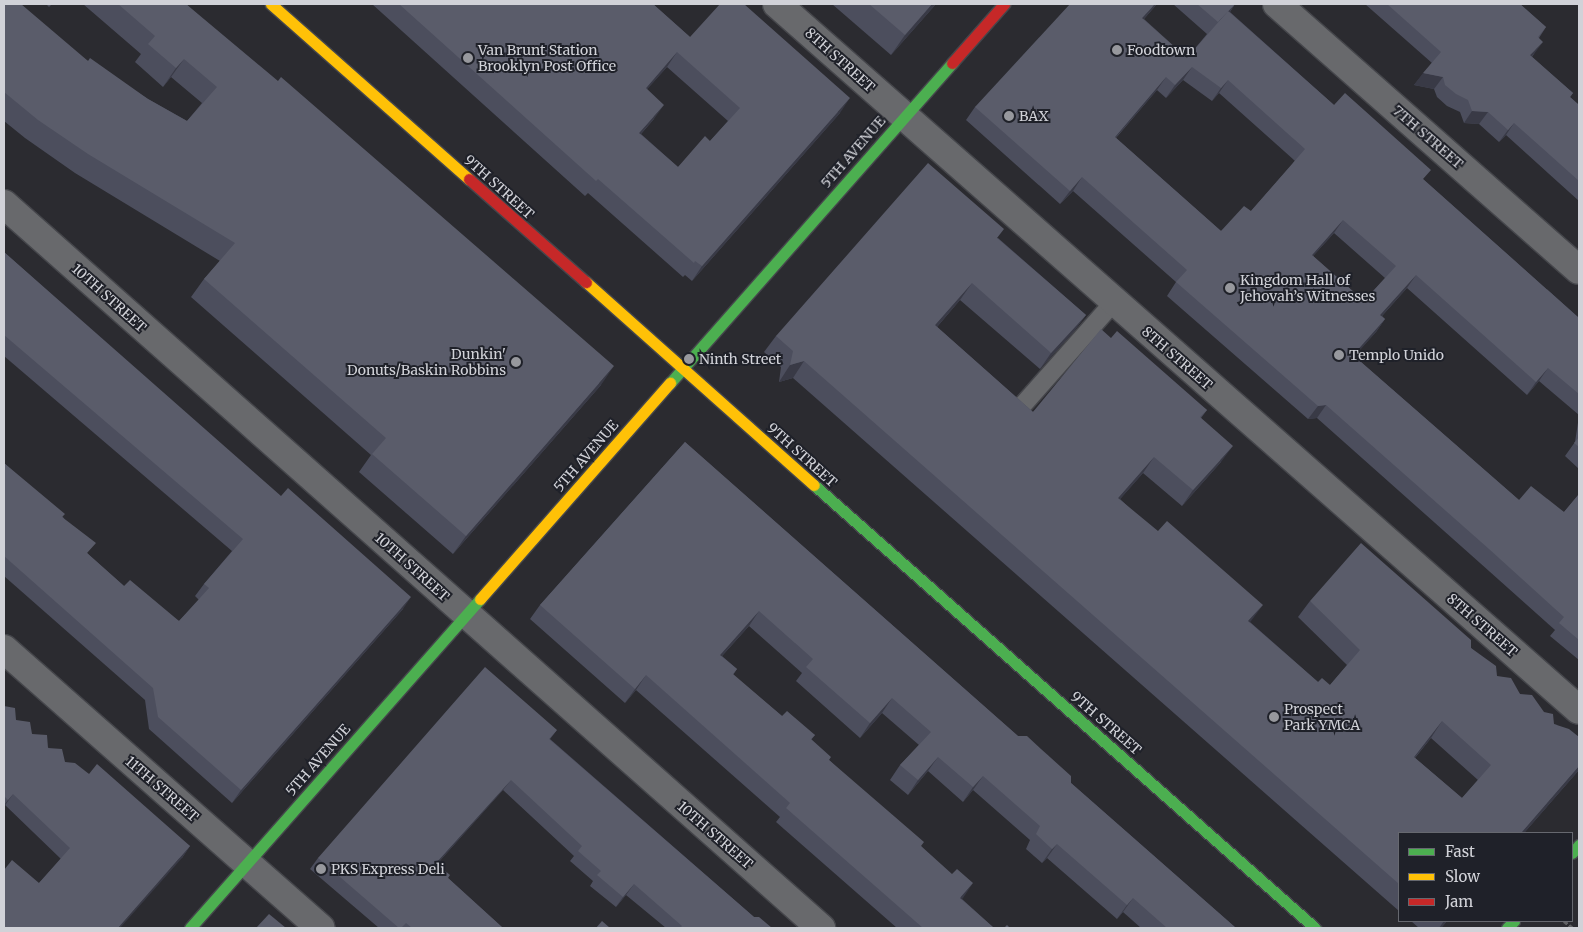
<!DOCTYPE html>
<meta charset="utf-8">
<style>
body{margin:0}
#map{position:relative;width:1583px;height:932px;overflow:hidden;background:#2b2b30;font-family:Merriweather,serif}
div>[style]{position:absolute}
.path>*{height:3px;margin-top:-1.5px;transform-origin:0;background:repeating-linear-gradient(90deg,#606164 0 4px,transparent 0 6.5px)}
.roads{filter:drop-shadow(1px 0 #45464b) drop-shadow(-1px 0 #45464b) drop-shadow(0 1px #45464b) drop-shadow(0 -1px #45464b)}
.lane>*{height:18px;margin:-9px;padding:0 9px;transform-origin:9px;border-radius:9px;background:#68696c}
.street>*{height:28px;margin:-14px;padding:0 14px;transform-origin:14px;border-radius:14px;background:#68696c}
.fast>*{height:11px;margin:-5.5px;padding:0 5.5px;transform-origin:5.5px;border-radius:5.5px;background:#4caf50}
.slow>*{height:11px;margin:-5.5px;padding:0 5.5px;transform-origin:5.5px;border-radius:5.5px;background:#ffc107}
.jam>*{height:11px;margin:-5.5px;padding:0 5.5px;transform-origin:5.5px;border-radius:5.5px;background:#c62828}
.wall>*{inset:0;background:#4c4e5d}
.shaded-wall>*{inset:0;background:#393a46}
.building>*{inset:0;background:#5a5c6a}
.dots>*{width:14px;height:14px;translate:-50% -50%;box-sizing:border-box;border:2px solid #1f2129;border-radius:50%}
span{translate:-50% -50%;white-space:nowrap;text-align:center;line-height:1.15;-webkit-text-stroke:4px #1f2129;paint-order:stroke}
.poi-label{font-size:14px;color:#d1d2d8}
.left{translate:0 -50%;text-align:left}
.right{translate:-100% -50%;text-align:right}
.street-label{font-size:14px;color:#d1d2d8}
.frame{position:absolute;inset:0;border:5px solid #d1d2d8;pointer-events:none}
.legend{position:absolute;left:1398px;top:832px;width:175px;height:90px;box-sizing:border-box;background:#1f2129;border:1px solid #66686f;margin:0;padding:6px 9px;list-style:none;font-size:15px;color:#d1d2d8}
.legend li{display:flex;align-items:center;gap:10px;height:25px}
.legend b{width:25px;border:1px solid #66686f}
</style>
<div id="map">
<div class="path">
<i style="left:1564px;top:921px;width:11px;rotate:38deg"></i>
</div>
<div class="roads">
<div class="lane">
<i style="left:1021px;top:407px;width:140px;rotate:-48.5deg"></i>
</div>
<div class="street">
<i style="left:777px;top:4px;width:1068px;rotate:41.36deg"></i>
<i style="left:1277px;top:4px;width:402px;rotate:41.4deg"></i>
<i style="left:4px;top:204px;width:1092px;rotate:41.55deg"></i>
<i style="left:4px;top:649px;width:422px;rotate:41.4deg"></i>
</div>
<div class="fast">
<i style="left:670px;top:383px;width:427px;rotate:-48.6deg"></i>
<i style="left:814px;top:485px;width:669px;rotate:41.48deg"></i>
<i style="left:1572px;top:853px;width:11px;rotate:-49deg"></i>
<i style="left:190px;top:928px;width:439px;rotate:-48.6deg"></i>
<i style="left:1507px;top:928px;width:10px;rotate:-45deg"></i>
</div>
<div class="slow">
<i style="left:271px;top:4px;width:264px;rotate:41.5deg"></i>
<i style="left:586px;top:282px;width:305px;rotate:41.7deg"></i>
<i style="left:480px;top:599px;width:288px;rotate:-48.7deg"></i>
</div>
<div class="jam">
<i style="left:952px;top:63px;width:79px;rotate:-48.6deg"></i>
<i style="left:469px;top:179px;width:156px;rotate:41.4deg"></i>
</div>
</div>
<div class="wall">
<i style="clip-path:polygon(4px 4px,88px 61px,148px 99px,187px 121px,202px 103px,171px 77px,163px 87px,135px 62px,141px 54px,83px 4px,186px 4px,601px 385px,453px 554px,359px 472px,371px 455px,191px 297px,204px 279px,220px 261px,75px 173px,25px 138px,4px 121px)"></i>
<i style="clip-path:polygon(46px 4px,52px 4px,49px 7px)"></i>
<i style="clip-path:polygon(evenodd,372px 4px,653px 4px,690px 37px,840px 113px,692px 281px,685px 275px,683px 277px,588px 193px,585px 196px,372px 4px,667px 67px,728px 121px,710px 141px,678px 167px,641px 134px,654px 119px,647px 89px,667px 67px)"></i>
<i style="clip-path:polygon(832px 4px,936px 4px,891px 55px)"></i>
<i style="clip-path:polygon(evenodd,1157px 4px,1144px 19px,1187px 58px,1207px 34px,1173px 4px,1235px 4px,1230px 12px,1334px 105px,1424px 180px,1579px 318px,1579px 415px,1539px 381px,1527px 395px,1407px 288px,1382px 316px,1385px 319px,1376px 332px,1354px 356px,1519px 500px,1564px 512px,1579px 494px,1579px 660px,1550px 636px,1555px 630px,1480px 563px,1317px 418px,1308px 419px,1167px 296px,1176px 282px,1073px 191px,1060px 204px,966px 120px,975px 107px,1157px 4px,1183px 80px,1212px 101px,1219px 93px,1295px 161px,1251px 211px,1221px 231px,1116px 138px,1157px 90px,1166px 98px,1183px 80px,1157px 4px,1334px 233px,1385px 278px,1364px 301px,1313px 256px,1334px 233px)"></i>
<i style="clip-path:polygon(1365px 4px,1520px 4px,1546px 27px,1539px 38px,1534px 54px,1532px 57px,1573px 93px,1570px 97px,1579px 105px,1579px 201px,1506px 135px,1499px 142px,1479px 124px,1464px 123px,1460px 112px,1447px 106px,1437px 97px,1434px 89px,1414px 85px,1432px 63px)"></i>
<i style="clip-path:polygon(evenodd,998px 238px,1086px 315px,1074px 331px,1040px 369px,960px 300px,937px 327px,1033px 412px,1111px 338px,1207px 410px,1201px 418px,1221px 462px,1182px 506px,1143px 473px,1120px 499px,1250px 622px,1318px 682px,1330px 685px,1347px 665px,1298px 617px,1310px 601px,1471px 648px,1497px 676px,1520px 694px,1554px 724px,1579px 737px,1579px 770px,1524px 833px,1399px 833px,1399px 911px,793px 378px,779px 382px,781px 367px,764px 352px,776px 336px,998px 238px,1431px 738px,1478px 780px,1462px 798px,1415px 758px,1431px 738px)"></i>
<i style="clip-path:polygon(4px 252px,403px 609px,232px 803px,149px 729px,145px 700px,4px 576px,4px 463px,63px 517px,88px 554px,124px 586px,179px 621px,199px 600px,195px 596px,204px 584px,232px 551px,4px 356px)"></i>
<i style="clip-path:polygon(1579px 416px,1579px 469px,1565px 456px,1575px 442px)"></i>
<i style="clip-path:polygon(685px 442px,1071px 783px,1236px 928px,1141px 928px,1123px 912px,1117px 919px,1047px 858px,1042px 863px,1026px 849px,1030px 840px,973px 790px,963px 802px,928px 771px,908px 795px,890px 780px,900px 765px,919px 745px,882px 713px,860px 738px,796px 681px,802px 673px,749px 626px,722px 656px,737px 669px,733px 675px,782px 716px,815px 735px,811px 740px,829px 760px,921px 846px,962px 899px,994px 928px,897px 928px,776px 822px,780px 817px,636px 690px,625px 703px,530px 619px,540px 605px)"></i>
<i style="clip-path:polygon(4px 706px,16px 720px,65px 762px,89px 774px,190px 846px,182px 858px,39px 883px,61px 859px,5px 805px,4px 807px)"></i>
<i style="clip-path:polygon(557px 730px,550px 739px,754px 917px,772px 928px,666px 928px,626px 895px,616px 907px,590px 886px,593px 881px,570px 861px,574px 856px,503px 790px,437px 864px,448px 878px,503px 928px,379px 928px,310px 869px,318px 858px)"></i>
<i style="clip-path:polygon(1411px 921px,1447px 921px,1441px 928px,1419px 928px)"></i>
</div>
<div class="shaded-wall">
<i style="clip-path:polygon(932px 4px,936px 4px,891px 55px,905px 35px)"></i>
<i style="clip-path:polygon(1155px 4px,1157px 4px,1133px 31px,1142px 18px)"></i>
<i style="clip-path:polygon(1235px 4px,1229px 13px,1218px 22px)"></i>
<i style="clip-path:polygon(1543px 42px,1534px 54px,1522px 67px,1530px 55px)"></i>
<i style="clip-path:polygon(677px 52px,667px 67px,635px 103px,646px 88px)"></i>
<i style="clip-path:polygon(184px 59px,171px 77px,163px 87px,176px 68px)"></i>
<i style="clip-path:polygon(1192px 67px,1183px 80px,1166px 98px,1175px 85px)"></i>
<i style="clip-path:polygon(1423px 73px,1443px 77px,1434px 89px,1414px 85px)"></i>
<i style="clip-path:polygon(1166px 77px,1157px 90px,1105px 150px,1115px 137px)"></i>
<i style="clip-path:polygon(1228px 80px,1219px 93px,1212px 101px,1221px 88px)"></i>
<i style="clip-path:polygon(850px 98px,840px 113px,692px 281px,702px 266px)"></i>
<i style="clip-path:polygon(664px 105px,654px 119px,629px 147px,639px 133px)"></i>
<i style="clip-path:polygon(1472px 111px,1488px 112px,1479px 124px,1464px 123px)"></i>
<i style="clip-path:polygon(1514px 123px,1506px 135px,1499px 142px,1508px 130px)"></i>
<i style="clip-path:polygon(1082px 177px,1073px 191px,1060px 204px,1070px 191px)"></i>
<i style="clip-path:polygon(1343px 220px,1334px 233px,1302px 268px,1312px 255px)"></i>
<i style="clip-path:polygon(1416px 275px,1407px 288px,1371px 328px,1380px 315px)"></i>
<i style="clip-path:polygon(972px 283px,960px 300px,924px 342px,935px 325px)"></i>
<i style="clip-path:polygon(1086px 315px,1074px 331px,1040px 369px,1051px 353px)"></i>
<i style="clip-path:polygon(1385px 319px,1376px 332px,1344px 368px,1353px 355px)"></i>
<i style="clip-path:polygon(804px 361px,793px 378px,779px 382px,790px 365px)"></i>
<i style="clip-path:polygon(614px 366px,601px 385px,453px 554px,466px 536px)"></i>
<i style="clip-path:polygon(1548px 368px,1539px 381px,1527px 395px,1536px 382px)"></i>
<i style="clip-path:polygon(1326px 405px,1317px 418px,1308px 419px,1318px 406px)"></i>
<i style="clip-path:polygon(1233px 446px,1221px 462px,1182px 506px,1193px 490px)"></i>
<i style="clip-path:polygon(1154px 457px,1143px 473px,1107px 514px,1118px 498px)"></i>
<i style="clip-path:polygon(411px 597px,403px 609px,232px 803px,241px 790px)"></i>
<i style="clip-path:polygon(1263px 605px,1251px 621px,1237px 637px,1248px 621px)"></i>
<i style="clip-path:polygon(759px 611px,749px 626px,710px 669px,720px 655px)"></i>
<i style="clip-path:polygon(646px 675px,636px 690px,625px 703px,635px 689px)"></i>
<i style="clip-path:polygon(892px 698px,882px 713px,860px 738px,870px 723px)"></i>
<i style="clip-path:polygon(1442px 721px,1431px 738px,1402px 773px,1414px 757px)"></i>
<i style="clip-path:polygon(938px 757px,928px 771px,908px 795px,918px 780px)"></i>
<i style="clip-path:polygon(1579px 766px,1579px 770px,1524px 833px,1521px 833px)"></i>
<i style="clip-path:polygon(983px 776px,973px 790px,963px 802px,973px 787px)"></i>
<i style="clip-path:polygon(511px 780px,503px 790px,429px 873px,436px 863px)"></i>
<i style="clip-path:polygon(13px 794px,4px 807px,4px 805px,8px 800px)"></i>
<i style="clip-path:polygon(1057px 844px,1047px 858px,1042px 863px,1052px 849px)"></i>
<i style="clip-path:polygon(190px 846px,182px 858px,120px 928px,118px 928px)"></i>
<i style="clip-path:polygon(973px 883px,963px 898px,950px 912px,960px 898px)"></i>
<i style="clip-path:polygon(634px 884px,626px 895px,616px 907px,623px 897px)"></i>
<i style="clip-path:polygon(1133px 898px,1123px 912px,1117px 919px,1127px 905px)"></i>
<i style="clip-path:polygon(1444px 921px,1447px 921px,1441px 928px,1439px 928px)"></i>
</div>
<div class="building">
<i style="clip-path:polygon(4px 4px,21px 4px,88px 61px,90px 58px,148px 99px,187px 121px,217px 87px,184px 59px,176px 68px,148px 44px,155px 36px,118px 4px,186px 4px,278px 81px,281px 77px,614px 366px,466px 536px,372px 454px,386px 438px,204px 279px,235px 243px,88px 154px,38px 120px,4px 92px)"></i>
<i style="clip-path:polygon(evenodd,399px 4px,653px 4px,690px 37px,720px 4px,744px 4px,850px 98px,702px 266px,695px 261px,694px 263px,598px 179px,596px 181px,399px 4px,677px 52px,740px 108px,710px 141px,705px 136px,678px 167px,639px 133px,664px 105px,646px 88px,677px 52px)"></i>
<i style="clip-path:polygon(869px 4px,932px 4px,905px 35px)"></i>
<i style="clip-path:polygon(evenodd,1070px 4px,1155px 4px,1142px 18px,1187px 58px,1228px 11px,1334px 105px,1345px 93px,1431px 170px,1423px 179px,1579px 318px,1579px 394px,1548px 368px,1536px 382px,1416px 275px,1380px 315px,1385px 319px,1353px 355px,1519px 500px,1531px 486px,1564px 512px,1579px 494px,1579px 640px,1559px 623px,1564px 617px,1489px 549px,1326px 405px,1318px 406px,1176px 282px,1187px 270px,1082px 177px,1070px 191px,975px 107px,1070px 4px,1192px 67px,1221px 88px,1228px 80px,1305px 149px,1251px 211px,1244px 206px,1221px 231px,1115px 137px,1166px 77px,1175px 85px,1192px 67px,1070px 4px,1343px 220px,1396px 266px,1364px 301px,1312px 255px,1343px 220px)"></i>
<i style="clip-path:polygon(1197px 4px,1235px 4px,1218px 22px)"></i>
<i style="clip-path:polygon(1387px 4px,1520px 4px,1546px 27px,1538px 37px,1543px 42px,1530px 55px,1573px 93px,1570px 97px,1579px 105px,1579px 181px,1514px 123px,1508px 130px,1488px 112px,1472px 111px,1468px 100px,1456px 94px,1445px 85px,1443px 77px,1423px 73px,1441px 52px)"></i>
<i style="clip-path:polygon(evenodd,928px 163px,1004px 229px,997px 238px,1086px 315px,1051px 353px,972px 283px,935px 325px,1033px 412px,1101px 329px,1111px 338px,1117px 331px,1207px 410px,1200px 417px,1233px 446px,1193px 490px,1154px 457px,1118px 498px,1158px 531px,1167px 521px,1263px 605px,1248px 621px,1318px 682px,1322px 678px,1330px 685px,1360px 650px,1310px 601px,1361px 543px,1471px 640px,1471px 648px,1496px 666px,1497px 676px,1511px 678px,1520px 694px,1532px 695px,1544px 712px,1553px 714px,1554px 724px,1569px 729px,1579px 737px,1579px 766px,1521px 833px,1399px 833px,1399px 884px,804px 361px,790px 365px,793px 351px,776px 336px,928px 163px,1442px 721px,1491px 765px,1462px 798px,1414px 757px,1442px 721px)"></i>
<i style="clip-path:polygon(4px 252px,281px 496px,288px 488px,411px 597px,241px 790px,158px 717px,153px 688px,4px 556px,4px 463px,65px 514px,62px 517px,96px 543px,87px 553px,124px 586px,130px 580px,179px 621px,209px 588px,204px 584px,243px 539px,4px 335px)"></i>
<i style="clip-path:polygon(1579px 437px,1579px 447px,1574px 443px)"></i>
<i style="clip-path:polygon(685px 442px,1018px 736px,1027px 736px,1041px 749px,1071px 776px,1071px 783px,1236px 928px,1167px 928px,1133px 898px,1127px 905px,1057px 844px,1052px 849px,1036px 834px,1040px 826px,983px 776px,973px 787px,938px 757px,918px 780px,900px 765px,931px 732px,892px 698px,870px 723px,806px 667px,813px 659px,759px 611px,720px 655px,737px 669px,733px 674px,782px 716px,787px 711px,815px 735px,811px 739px,831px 757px,829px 760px,924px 842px,921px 846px,952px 874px,957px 869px,973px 883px,960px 898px,994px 928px,923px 928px,786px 808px,790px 803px,646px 675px,635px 689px,540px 605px)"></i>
<i style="clip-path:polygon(485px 667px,557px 730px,549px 739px,754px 917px,759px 917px,772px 928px,680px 928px,682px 926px,634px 884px,623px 897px,597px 875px,601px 871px,578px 851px,582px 846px,511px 780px,436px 863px,450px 875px,448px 878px,503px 928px,412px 928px,406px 923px,401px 928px,399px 928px,318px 858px)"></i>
<i style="clip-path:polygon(4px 706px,15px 708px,16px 720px,30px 722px,32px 734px,47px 735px,48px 748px,62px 749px,65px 762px,75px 763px,89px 774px,97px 764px,190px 846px,118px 928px,4px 928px,4px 870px,12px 860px,39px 883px,70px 848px,13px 794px,8px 800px,4px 796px)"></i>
<i style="clip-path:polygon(269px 914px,286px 928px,256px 928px)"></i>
<i style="clip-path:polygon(602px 921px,610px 928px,596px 928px)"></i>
<i style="clip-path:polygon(1007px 925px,1010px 928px,1004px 928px)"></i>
</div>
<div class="dots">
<i style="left:1117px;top:50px;background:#97989d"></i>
<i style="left:468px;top:58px;background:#97989d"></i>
<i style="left:1009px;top:116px;background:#97989d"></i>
<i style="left:1230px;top:288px;background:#97989d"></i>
<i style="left:1339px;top:355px;background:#97989d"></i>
<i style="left:689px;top:359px;background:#97989d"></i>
<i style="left:516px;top:362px;background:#97989d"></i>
<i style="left:1274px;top:717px;background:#97989d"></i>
<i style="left:321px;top:869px;background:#97989d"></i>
</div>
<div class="poi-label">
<span class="left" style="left:478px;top:58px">Van Brunt Station<br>Brooklyn Post Office</span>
<span class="left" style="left:1127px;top:50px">Foodtown</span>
<span class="left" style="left:1019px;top:116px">BAX</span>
<span class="left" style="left:1240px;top:288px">Kingdom Hall of<br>Jehovah’s Witnesses</span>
<span class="right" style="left:506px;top:362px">Dunkin'<br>Donuts/Baskin Robbins</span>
<span class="left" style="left:1349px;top:355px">Templo Unido</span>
<span class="left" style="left:699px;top:359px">Ninth Street</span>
<span class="left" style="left:1284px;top:717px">Prospect<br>Park YMCA</span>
<span class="left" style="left:331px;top:869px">PKS Express Deli</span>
</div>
<div class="street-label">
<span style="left:840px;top:60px;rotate:42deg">8TH STREET</span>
<span style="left:1428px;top:137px;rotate:41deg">7TH STREET</span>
<span style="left:853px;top:152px;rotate:-49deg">5TH AVENUE</span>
<span style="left:499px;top:187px;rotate:42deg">9TH STREET</span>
<span style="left:109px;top:298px;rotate:42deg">10TH STREET</span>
<span style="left:1177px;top:358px;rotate:41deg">8TH STREET</span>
<span style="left:802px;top:455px;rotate:42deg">9TH STREET</span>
<span style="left:586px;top:456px;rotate:-49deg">5TH AVENUE</span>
<span style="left:412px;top:567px;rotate:42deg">10TH STREET</span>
<span style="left:1482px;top:625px;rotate:41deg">8TH STREET</span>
<span style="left:1106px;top:723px;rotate:41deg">9TH STREET</span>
<span style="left:318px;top:760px;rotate:-49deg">5TH AVENUE</span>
<span style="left:162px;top:789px;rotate:41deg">11TH STREET</span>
<span style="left:715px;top:835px;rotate:41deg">10TH STREET</span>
</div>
<div class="frame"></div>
<ul class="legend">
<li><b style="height:6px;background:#4caf50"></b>Fast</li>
<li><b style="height:6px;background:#ffc107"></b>Slow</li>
<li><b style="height:6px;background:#c62828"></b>Jam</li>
</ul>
</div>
